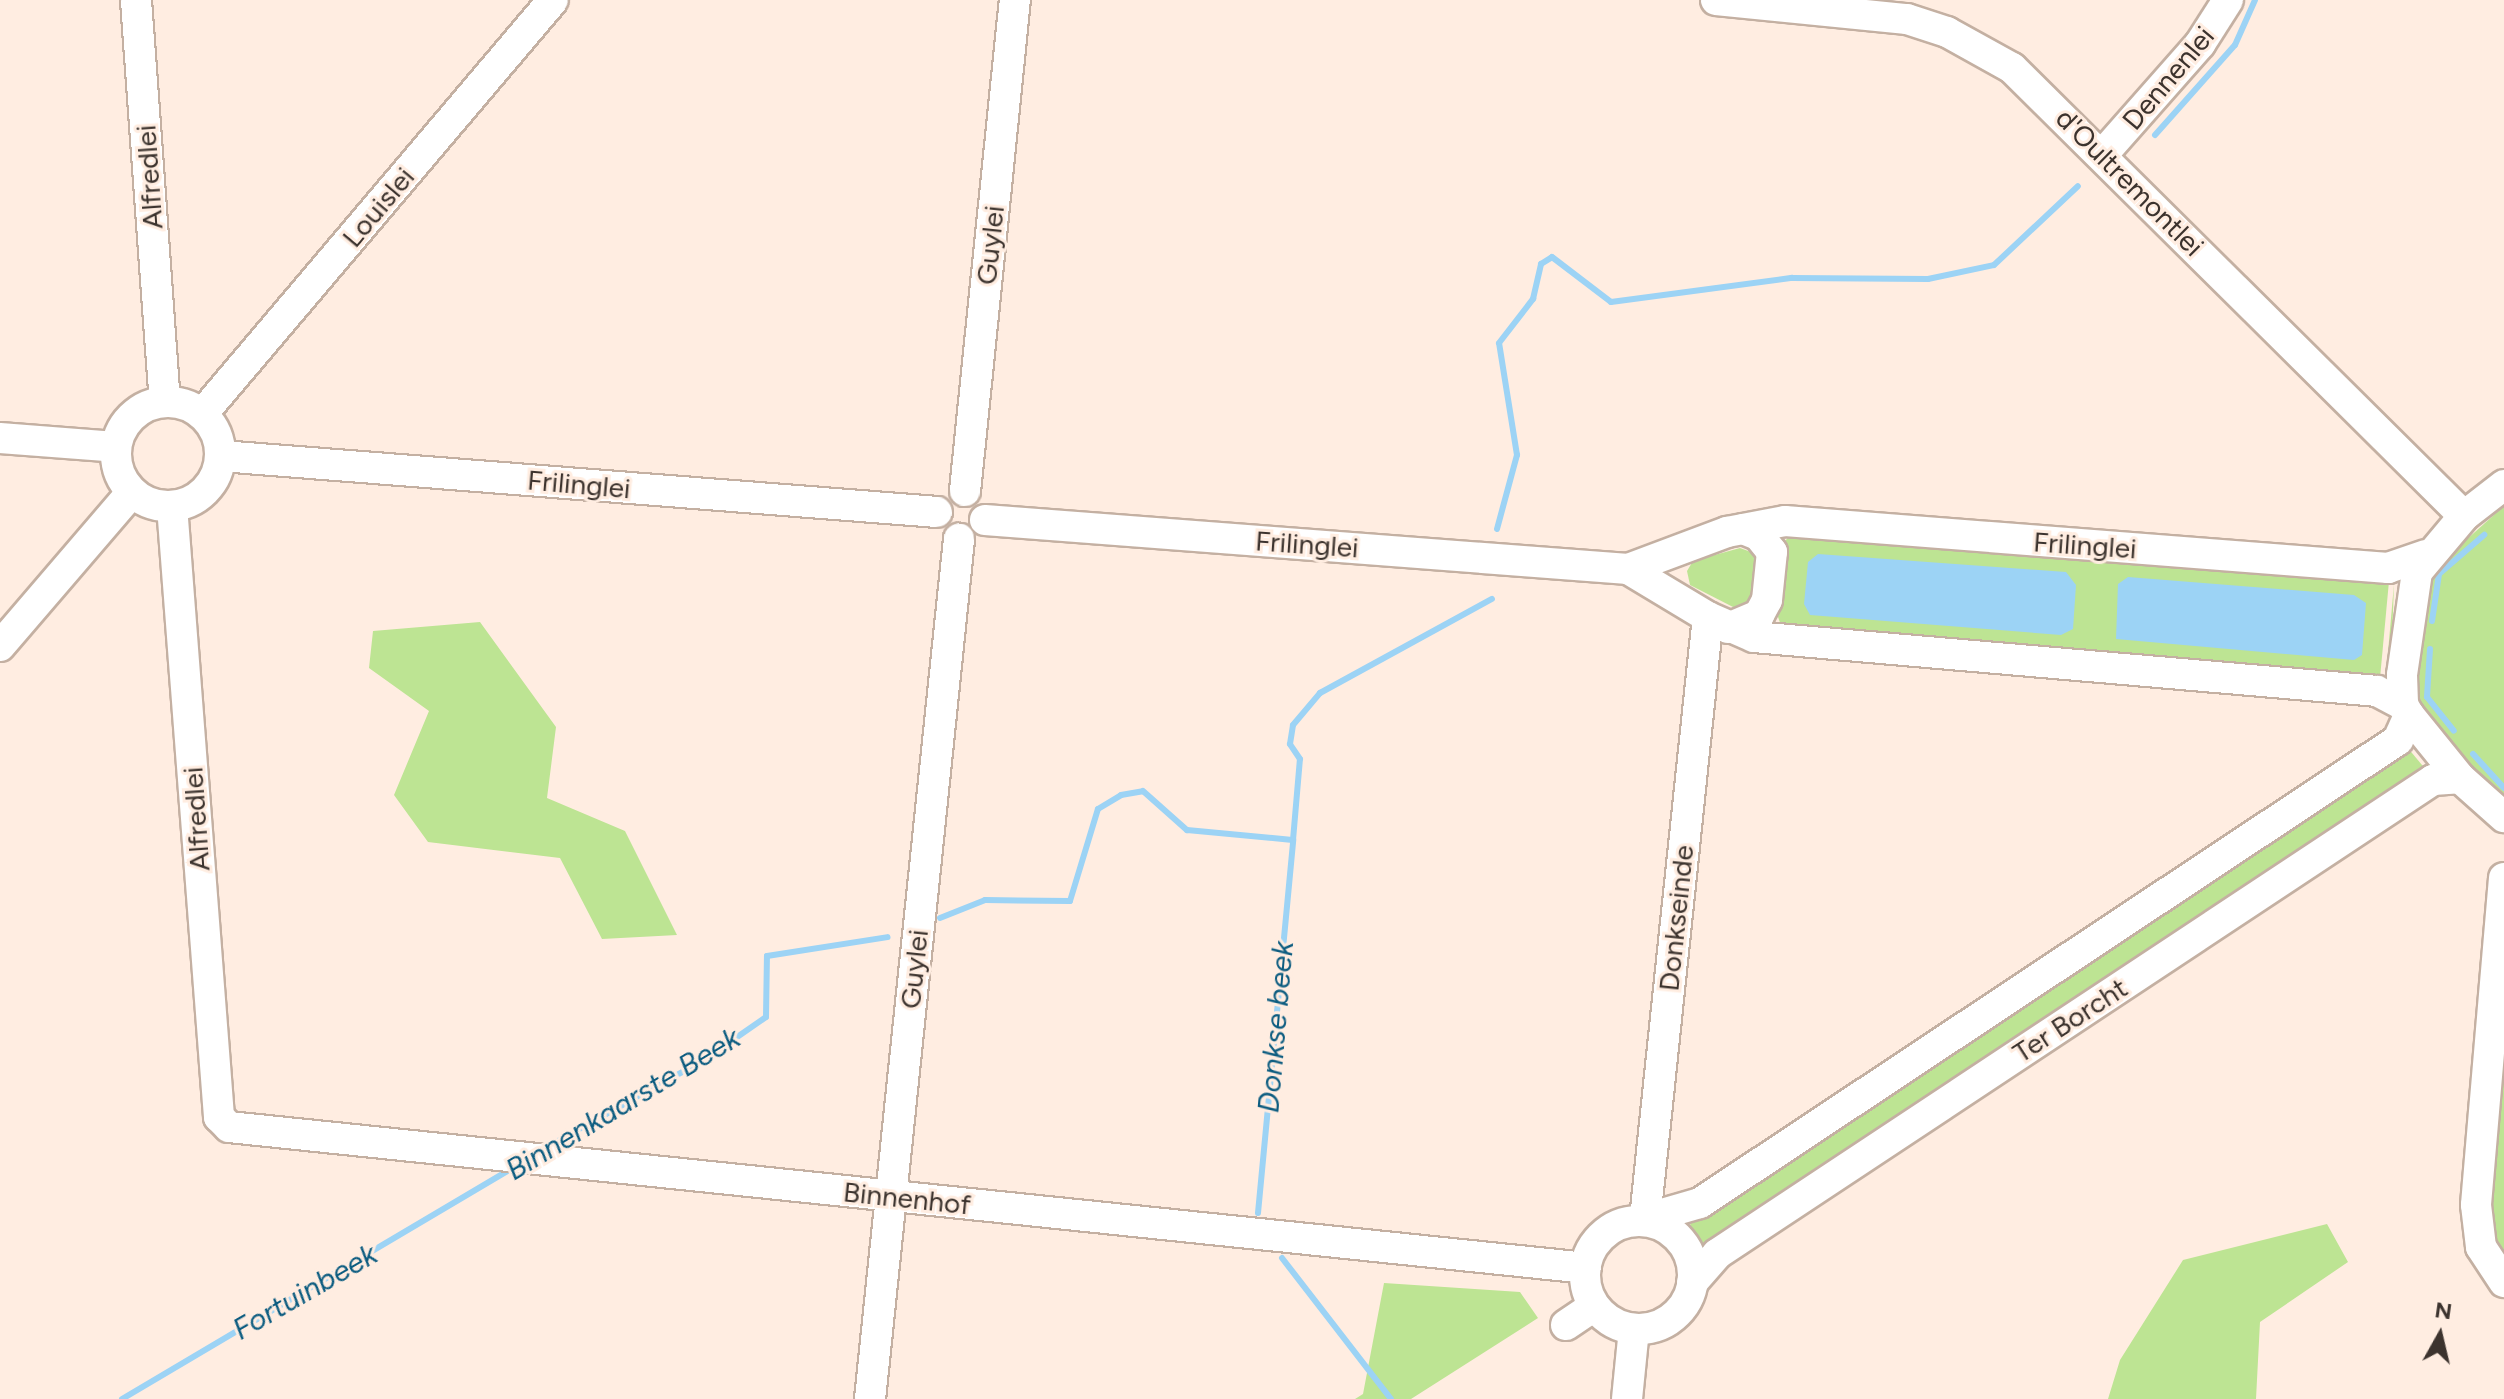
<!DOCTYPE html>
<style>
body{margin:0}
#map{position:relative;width:2504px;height:1399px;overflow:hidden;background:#ffede1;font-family:Figtree,sans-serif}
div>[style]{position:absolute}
.green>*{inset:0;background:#bde493}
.water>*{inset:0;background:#9cd3f5}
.stream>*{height:6px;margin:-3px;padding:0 3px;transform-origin:3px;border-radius:3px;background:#9cd3f5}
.roads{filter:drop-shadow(2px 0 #c4b0a2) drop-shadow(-2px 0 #c4b0a2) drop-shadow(0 2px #c4b0a2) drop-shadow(0 -2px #c4b0a2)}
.minor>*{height:30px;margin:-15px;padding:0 15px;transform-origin:15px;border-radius:15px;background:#fff}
.minor>.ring{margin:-15px;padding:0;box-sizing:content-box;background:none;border:30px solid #fff;border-radius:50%}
span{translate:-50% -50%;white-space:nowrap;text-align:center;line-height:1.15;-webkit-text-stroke:6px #ffede1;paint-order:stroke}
.street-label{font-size:28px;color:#3c332e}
.water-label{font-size:30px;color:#0c5c80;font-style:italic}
.north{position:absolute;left:2400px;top:1295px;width:80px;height:80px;-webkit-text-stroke:6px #ffede1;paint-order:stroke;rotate:8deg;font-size:22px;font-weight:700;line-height:32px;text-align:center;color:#3c332e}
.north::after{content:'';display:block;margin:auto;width:28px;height:36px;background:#3c332e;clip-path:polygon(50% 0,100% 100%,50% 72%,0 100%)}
</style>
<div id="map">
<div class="green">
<i style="clip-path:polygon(2504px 506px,2504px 798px,2484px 781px,2416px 698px,2427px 575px)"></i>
<i style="clip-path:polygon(1789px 536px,2389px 581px,2380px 678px,1782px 628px,1778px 617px,1783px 544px)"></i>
<i style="clip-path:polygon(1740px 548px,1759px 555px,1758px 601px,1735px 608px,1690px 585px,1687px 571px,1693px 561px)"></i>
<i style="clip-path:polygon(2394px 584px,2391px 666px,2386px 675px)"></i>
<i style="clip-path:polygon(480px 622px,556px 727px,547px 798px,625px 831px,677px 935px,602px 939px,560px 858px,428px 842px,394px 795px,429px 711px,369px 668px,373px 631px)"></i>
<i style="clip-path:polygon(2407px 747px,2427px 771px,1704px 1249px,1693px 1243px,1688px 1232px,1692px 1219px)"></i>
<i style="clip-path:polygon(2504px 986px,2504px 1259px,2489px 1231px)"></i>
<i style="clip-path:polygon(2327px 1224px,2348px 1262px,2260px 1322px,2256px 1399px,2108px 1399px,2120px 1360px,2183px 1260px)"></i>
<i style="clip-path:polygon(1384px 1283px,1520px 1292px,1538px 1318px,1411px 1399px,1355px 1399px,1363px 1394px)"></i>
</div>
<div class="water">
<i style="clip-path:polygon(1818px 554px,2066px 572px,2076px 585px,2073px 629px,2061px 635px,1810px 615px,1804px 604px,1808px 562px)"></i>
<i style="clip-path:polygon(2128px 577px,2354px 595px,2366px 603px,2362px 655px,2354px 660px,2116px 639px,2118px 584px)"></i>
</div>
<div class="stream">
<i style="left:2155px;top:135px;width:120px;rotate:-48.4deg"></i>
<i style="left:2235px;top:45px;width:49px;rotate:-66deg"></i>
<i style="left:1497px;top:529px;width:77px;rotate:-74.9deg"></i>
<i style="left:1517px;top:455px;width:113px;rotate:-99.1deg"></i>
<i style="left:1499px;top:343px;width:56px;rotate:-52.3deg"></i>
<i style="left:1533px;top:299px;width:36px;rotate:-77deg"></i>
<i style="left:1541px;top:264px;width:13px;rotate:-32deg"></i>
<i style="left:1552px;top:257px;width:74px;rotate:37.3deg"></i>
<i style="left:1611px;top:302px;width:183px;rotate:-7.6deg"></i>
<i style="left:1792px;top:278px;width:136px;rotate:0.4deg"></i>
<i style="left:1928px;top:279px;width:67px;rotate:-12deg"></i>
<i style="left:1994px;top:265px;width:115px;rotate:-43.2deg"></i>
<i style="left:2432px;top:621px;width:48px;rotate:-81.5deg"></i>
<i style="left:2439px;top:574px;width:60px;rotate:-40.9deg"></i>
<i style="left:2430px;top:649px;width:48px;rotate:93.6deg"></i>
<i style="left:2427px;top:697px;width:43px;rotate:51.5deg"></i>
<i style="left:2473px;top:754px;width:46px;rotate:47.6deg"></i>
<i style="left:940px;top:918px;width:48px;rotate:-21.8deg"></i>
<i style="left:985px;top:900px;width:85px;rotate:0.7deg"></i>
<i style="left:1070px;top:901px;width:96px;rotate:-73.1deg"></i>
<i style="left:1098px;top:809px;width:27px;rotate:-31deg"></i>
<i style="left:1121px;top:795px;width:22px;rotate:-10deg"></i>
<i style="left:1143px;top:791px;width:59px;rotate:41.6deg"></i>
<i style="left:1187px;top:830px;width:106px;rotate:5.4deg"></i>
<i style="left:1293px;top:840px;width:81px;rotate:-85.1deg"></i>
<i style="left:1300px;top:759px;width:18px;rotate:-124deg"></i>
<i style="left:1290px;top:744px;width:19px;rotate:-81deg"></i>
<i style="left:1293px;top:725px;width:42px;rotate:-49.8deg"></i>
<i style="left:1320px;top:693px;width:196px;rotate:-28.7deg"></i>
<i style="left:545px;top:1148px;width:182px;rotate:-29deg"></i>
<i style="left:704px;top:1060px;width:75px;rotate:-34.7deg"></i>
<i style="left:766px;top:1017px;width:61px;rotate:-89.1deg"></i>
<i style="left:767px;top:956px;width:122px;rotate:-8.9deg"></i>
<i style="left:1258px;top:1213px;width:375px;rotate:-84.6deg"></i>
<i style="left:1282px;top:1258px;width:178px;rotate:52.3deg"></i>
<i style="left:122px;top:1399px;width:456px;rotate:-30.6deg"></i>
</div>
<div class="roads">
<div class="minor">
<i style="left:136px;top:0;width:402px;rotate:85.9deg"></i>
<i style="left:1716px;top:0;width:192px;rotate:5.7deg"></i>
<i style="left:1907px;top:19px;width:42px;rotate:18deg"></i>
<i style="left:1947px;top:32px;width:74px;rotate:29deg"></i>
<i style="left:2012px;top:68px;width:636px;rotate:44.75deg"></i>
<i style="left:2103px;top:154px;width:147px;rotate:-48.6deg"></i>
<i style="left:2200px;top:44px;width:52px;rotate:-57.5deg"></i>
<i class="ring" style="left:116px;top:402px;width:74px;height:74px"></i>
<i style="left:203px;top:413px;width:541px;rotate:-49.72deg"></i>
<i style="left:0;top:438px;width:116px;rotate:4.4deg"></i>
<i style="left:221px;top:456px;width:718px;rotate:4.47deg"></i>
<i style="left:2504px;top:485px;width:51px;rotate:142.2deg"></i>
<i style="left:2464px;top:516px;width:73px;rotate:130deg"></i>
<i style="left:2417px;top:572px;width:104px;rotate:98.3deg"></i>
<i style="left:2402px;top:675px;width:30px;rotate:88deg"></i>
<i style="left:2403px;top:705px;width:12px;rotate:59deg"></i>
<i style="left:2409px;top:715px;width:81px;rotate:51deg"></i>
<i style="left:2460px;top:778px;width:59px;rotate:41.6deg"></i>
<i style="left:965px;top:491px;width:494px;rotate:-84.2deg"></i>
<i style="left:172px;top:506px;width:613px;rotate:85.6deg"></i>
<i style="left:219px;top:1117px;width:14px;rotate:45deg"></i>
<i style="left:229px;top:1127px;width:1364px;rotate:5.93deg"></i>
<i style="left:985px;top:520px;width:645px;rotate:4.36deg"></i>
<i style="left:1628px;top:569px;width:106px;rotate:-20.5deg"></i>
<i style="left:1727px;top:532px;width:59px;rotate:-10.7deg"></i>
<i style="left:1785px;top:521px;width:605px;rotate:4.46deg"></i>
<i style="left:2388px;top:568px;width:40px;rotate:-18.9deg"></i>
<i style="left:1628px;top:569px;width:93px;rotate:31deg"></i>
<i style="left:1708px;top:617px;width:50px;rotate:23.5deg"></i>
<i style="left:1754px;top:637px;width:625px;rotate:4.95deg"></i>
<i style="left:2377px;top:691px;width:30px;rotate:28deg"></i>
<i style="left:1728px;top:628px;width:34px;rotate:-23deg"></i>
<i style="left:1759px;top:615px;width:17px;rotate:-62deg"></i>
<i style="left:1767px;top:600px;width:48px;rotate:-84.1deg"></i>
<i style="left:1772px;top:552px;width:22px;rotate:-129deg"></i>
<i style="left:1758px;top:535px;width:16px;rotate:-158deg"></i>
<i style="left:0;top:646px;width:203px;rotate:-49.4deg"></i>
<i style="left:2504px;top:878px;width:328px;rotate:94.9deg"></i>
<i style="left:2476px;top:1205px;width:42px;rotate:83.2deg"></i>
<i style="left:2481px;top:1247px;width:42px;rotate:56.7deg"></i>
<i style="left:1645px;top:1219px;width:57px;rotate:-16.2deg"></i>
<i style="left:1700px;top:1203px;width:838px;rotate:-33.56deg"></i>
<i style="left:2398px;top:740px;width:27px;rotate:-66deg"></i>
<i style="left:1645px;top:1219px;width:605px;rotate:-84.03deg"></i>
<i class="ring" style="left:1585px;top:1221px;width:78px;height:78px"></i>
<i style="left:1692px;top:1283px;width:38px;rotate:-49deg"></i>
<i style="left:1717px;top:1254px;width:859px;rotate:-33.51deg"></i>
<i style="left:2433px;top:780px;width:27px;rotate:-4deg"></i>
<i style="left:1566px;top:1325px;width:34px;rotate:-34deg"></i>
<i style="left:870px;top:1399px;width:865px;rotate:-84.09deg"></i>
<i style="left:1627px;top:1399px;width:70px;rotate:-84.3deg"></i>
</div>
</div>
<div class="street-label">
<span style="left:2168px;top:78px;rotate:-50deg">Dennenlei</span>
<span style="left:149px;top:177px;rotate:-94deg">Alfredlei</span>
<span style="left:2130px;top:182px;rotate:45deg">d'Oultremontlei</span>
<span style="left:378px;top:207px;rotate:-50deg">Louislei</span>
<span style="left:990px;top:245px;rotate:-84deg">Guylei</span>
<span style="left:579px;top:484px;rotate:5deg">Frilinglei</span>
<span style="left:1307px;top:544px;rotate:4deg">Frilinglei</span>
<span style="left:2085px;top:545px;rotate:4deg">Frilinglei</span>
<span style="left:196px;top:819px;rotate:-94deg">Alfredlei</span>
<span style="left:1676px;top:918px;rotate:-84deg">Donkseinde</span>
<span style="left:914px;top:969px;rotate:-84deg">Guylei</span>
<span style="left:2070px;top:1020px;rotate:-33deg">Ter Borcht</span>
<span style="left:907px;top:1198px;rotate:6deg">Binnenhof</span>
</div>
<div class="water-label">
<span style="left:1276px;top:1027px;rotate:-85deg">Donkse beek</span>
<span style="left:623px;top:1104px;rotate:-31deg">Binnenkaarste Beek</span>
<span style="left:305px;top:1292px;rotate:-30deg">Fortuinbeek</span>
</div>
<div class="north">N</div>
</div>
